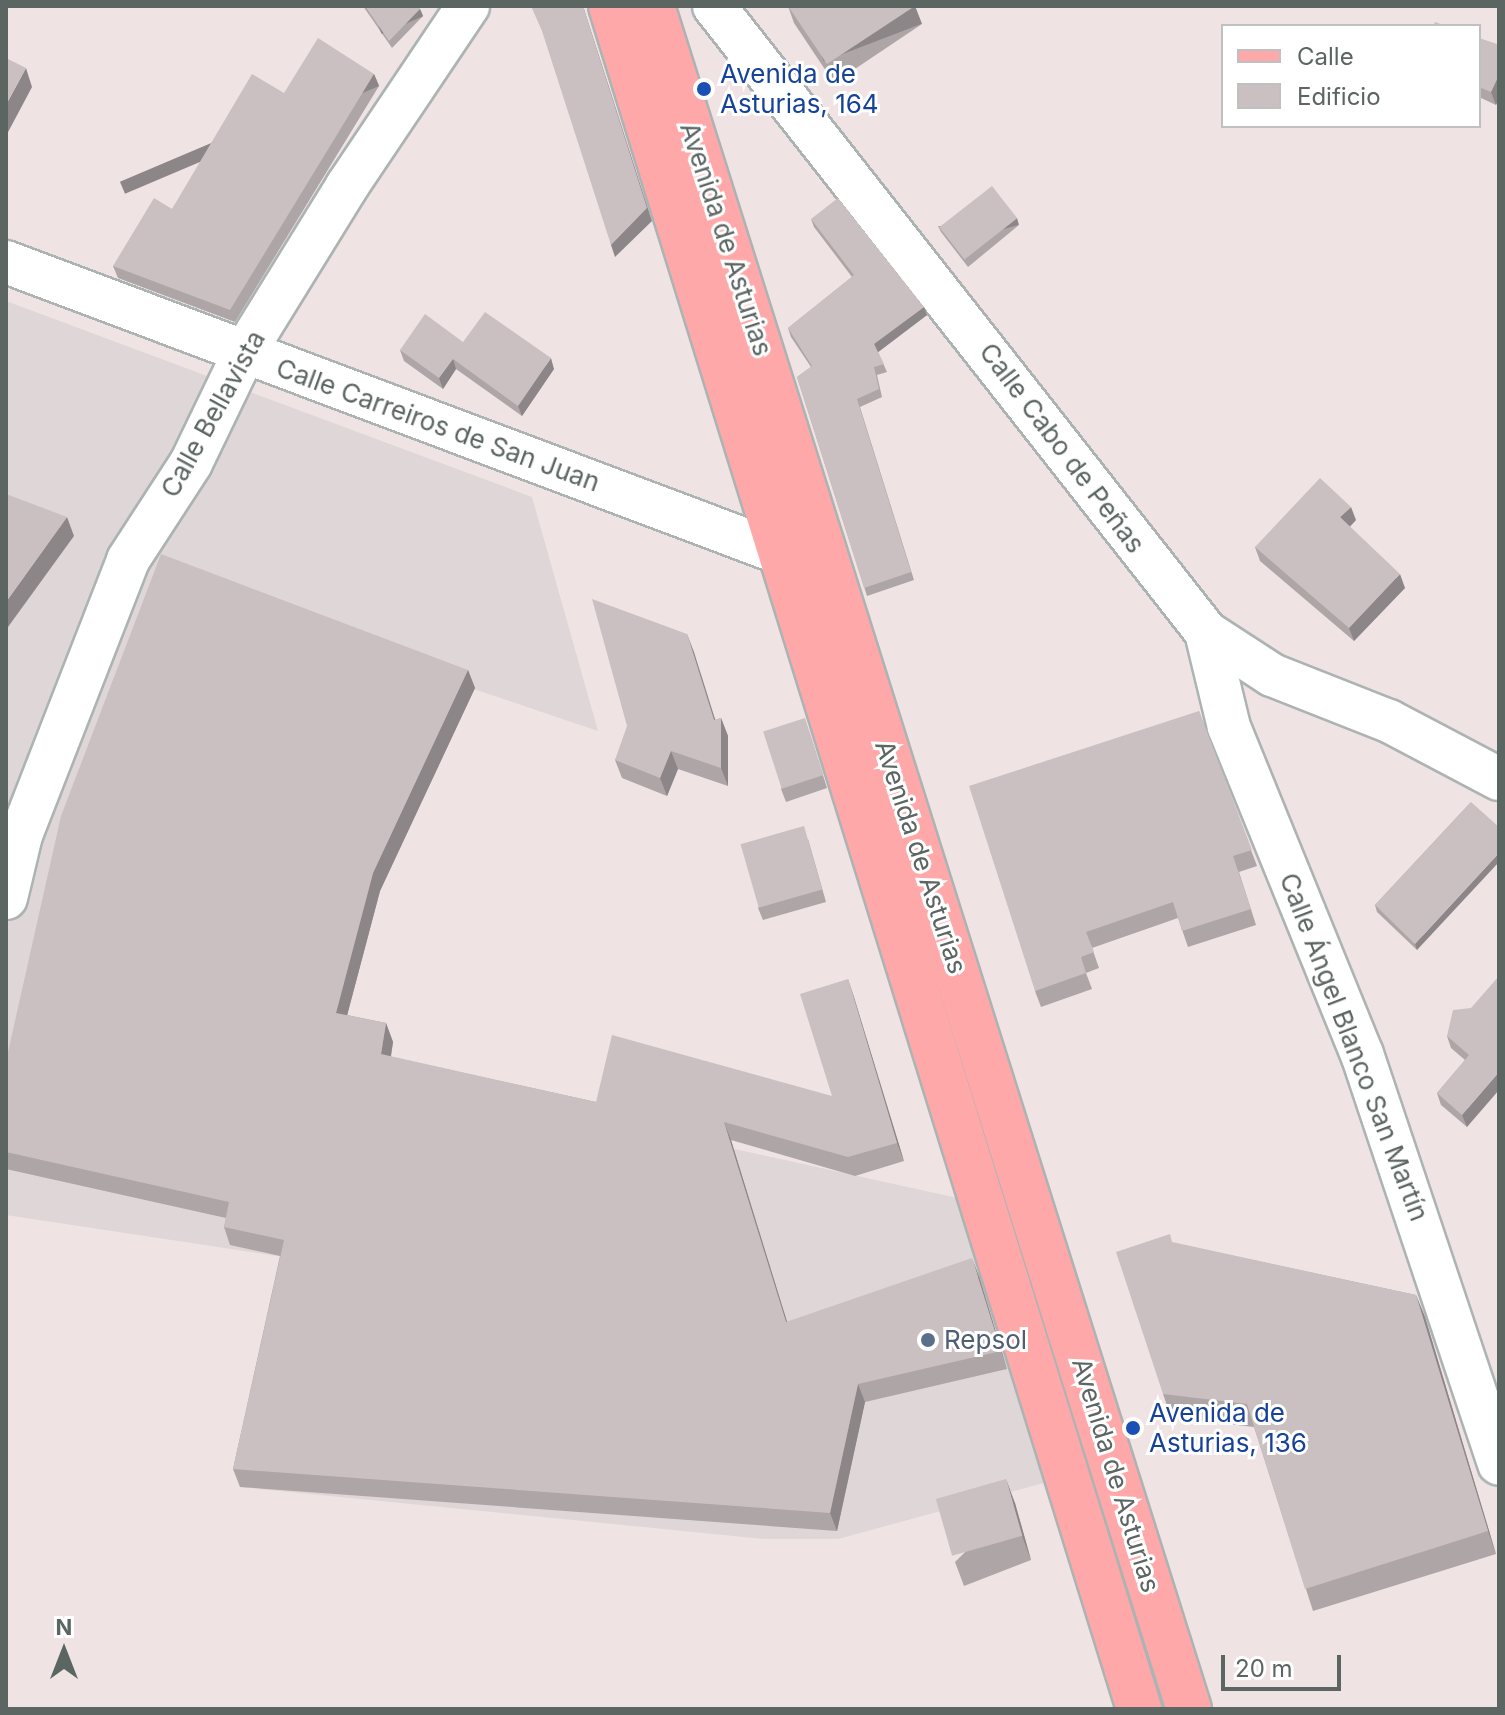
<!DOCTYPE html>
<meta charset="utf-8">
<style>
body{margin:0}
#map{position:relative;width:1505px;height:1715px;overflow:hidden;background:#efe3e4;font-family:Inter,sans-serif}
div>[style]{position:absolute}
.industrial>*{inset:0;background:#ded6d7}
.roads{filter:drop-shadow(2px 0 #acb4b3) drop-shadow(-2px 0 #acb4b3) drop-shadow(0 2px #acb4b3) drop-shadow(0 -2px #acb4b3)}
.minor>*{height:42px;margin:-21px;padding:0 21px;transform-origin:21px;border-radius:21px;background:#fff}
.major>*{height:44px;margin:-22px;padding:0 22px;transform-origin:22px;border-radius:22px;background:#ffa8aa}
.wall>*{inset:0;background:#aea5a7}
.shaded-wall>*{inset:0;background:#8d8688;transform-origin:0 0}
.building>*{inset:0;background:#cac0c2;transform-origin:0 0}
.dots>*{width:22px;height:22px;translate:-50% -50%;box-sizing:border-box;border:4px solid #fff;border-radius:50%}
span{translate:-50% -50%;white-space:nowrap;text-align:center;line-height:1.15;-webkit-text-stroke:6px #fff;paint-order:stroke}
.transit-label{font-size:26px;color:#164399}
.left{translate:0 -50%;text-align:left}
.street-label{font-size:26px;color:#5b6562}
.service-label{font-size:26px;color:#4e5e75}
.frame{position:absolute;inset:0;border:8px solid #5b6562;pointer-events:none}
.legend{position:absolute;left:1221px;top:24px;width:260px;height:104px;box-sizing:border-box;background:#fff;border:2px solid #bdc1c0;margin:0;padding:10px 14px;list-style:none;font-size:24px;color:#5b6562}
.legend li{display:flex;align-items:center;gap:16px;height:40px}
.legend b{width:40px;border:2px solid #bdc1c0}
.north{position:absolute;left:24px;top:1611px;width:80px;height:80px;-webkit-text-stroke:6px #fff;paint-order:stroke;rotate:0deg;font-size:22px;font-weight:700;line-height:32px;text-align:center;color:#5b6562}
.north::after{content:'';display:block;margin:auto;width:28px;height:36px;background:#5b6562;clip-path:polygon(50% 0,100% 100%,50% 72%,0 100%)}
.scale{position:absolute;left:1221px;top:1655px;width:120px;height:36px;box-sizing:border-box;border:4px solid #5b6562;border-top:0;padding-left:10px;font-size:24px;line-height:28px;white-space:nowrap;color:#5b6562;-webkit-text-stroke:6px #fff;paint-order:stroke}
</style>
<div id="map">
<div class="industrial">
<i style="clip-path:polygon(6px 301px,532px 497px,598px 731px,474px 689px,380px 891px,343px 1031px,393px 1042px,388px 1073px,962px 1199px,1051px 1481px,838px 1539px,765px 1539px,240px 1487px,290px 1258px,6px 1215px)"></i>
</div>
<div class="roads">
<div class="minor">
<i style="left:714px;top:6px;width:796px;rotate:51.83deg"></i>
<i style="left:1206px;top:632px;width:79px;rotate:33.1deg"></i>
<i style="left:1272px;top:675px;width:126px;rotate:21.5deg"></i>
<i style="left:1389px;top:721px;width:124px;rotate:27.8deg"></i>
<i style="left:6px;top:262px;width:827px;rotate:20.6deg"></i>
<i style="left:1206px;top:632px;width:98px;rotate:76.4deg"></i>
<i style="left:1229px;top:727px;width:353px;rotate:67.9deg"></i>
<i style="left:1362px;top:1054px;width:432px;rotate:71.5deg"></i>
<i style="left:6px;top:898px;width:65px;rotate:-76.6deg"></i>
<i style="left:21px;top:835px;width:295px;rotate:-68.7deg"></i>
<i style="left:128px;top:560px;width:116px;rotate:-57deg"></i>
<i style="left:191px;top:463px;width:122px;rotate:-64.3deg"></i>
<i style="left:244px;top:353px;width:196px;rotate:-58.3deg"></i>
<i style="left:347px;top:186px;width:217px;rotate:-56.1deg"></i>
</div>
<div class="major">
<i style="left:611px;top:6px;width:1783px;rotate:72.77deg"></i>
<i style="left:652px;top:6px;width:1786px;rotate:72.5deg"></i>
</div>
</div>
<div class="wall">
<i style="clip-path:polygon(363px 6px,417px 6px,420px 9px,423px 16px,392px 48px)"></i>
<i style="clip-path:polygon(788px 6px,915px 6px,922px 24px,834px 83px,794px 23px)"></i>
<i style="clip-path:polygon(1479px 38px,1499px 47px,1499px 98px,1496px 105px,1479px 97px)"></i>
<i style="clip-path:polygon(374px 74px,379px 86px,235px 322px,118px 278px,113px 266px,172px 209px,284px 93px)"></i>
<i style="clip-path:polygon(811px 219px,924px 307px,927px 315px,878px 352px,887px 372px,877px 375px,882px 397px,860px 407px,914px 580px,867px 596px,797px 377px,811px 367px,791px 337px,788px 328px,852px 277px,814px 227px)"></i>
<i style="clip-path:polygon(1019px 225px,968px 267px,941px 232px,938px 226px)"></i>
<i style="clip-path:polygon(463px 342px,554px 369px,522px 416px,456px 369px,443px 389px,404px 361px,400px 350px)"></i>
<i style="clip-path:polygon(1356px 520px,1350px 527px,1405px 588px,1354px 641px,1260px 561px,1255px 547px)"></i>
<i style="clip-path:polygon(687px 634px,715px 720px,721px 718px,728px 736px,728px 786px,678px 769px,667px 796px,622px 778px,615px 760px)"></i>
<i style="clip-path:polygon(468px 670px,475px 688px,380px 891px,347px 1015px,386px 1023px,393px 1042px,391px 1057px,596px 1102px,832px 1096px,848px 979px,904px 1161px,855px 1176px,731px 1140px,787px 1322px,979px 1276px,1007px 1369px,865px 1402px,837px 1531px,240px 1487px,233px 1469px,280px 1256px,230px 1245px,224px 1227px,226px 1218px,6px 1169px,6px 1061px)"></i>
<i style="clip-path:polygon(1199px 711px,1257px 866px,1239px 872px,1256px 925px,1188px 947px,1178px 918px,1092px 948px,1099px 968px,1086px 973px,1092px 989px,1041px 1007px,1035px 991px)"></i>
<i style="clip-path:polygon(809px 731px,827px 788px,786px 802px,781px 789px)"></i>
<i style="clip-path:polygon(1471px 802px,1417px 950px,1377px 912px,1375px 905px)"></i>
<i style="clip-path:polygon(808px 839px,826px 902px,763px 920px,758px 908px)"></i>
<i style="clip-path:polygon(1471px 1008px,1467px 1127px,1441px 1105px,1437px 1093px,1465px 1060px,1451px 1048px,1447px 1036px)"></i>
<i style="clip-path:polygon(1173px 1243px,1416px 1295px,1425px 1317px,1496px 1554px,1313px 1611px,1254px 1427px,1171px 1417px,1163px 1394px)"></i>
<i style="clip-path:polygon(1015px 1503px,1031px 1560px,964px 1586px,955px 1562px)"></i>
</div>
<div class="shaded-wall">
<i style="clip-path:polygon(583px 6px,652px 221px,615px 257px,611px 245px)"></i>
<i style="left:915px;top:6px;width:19px;height:105px;rotate:69deg"></i>
<i style="left:420px;top:9px;width:8px;height:45px;rotate:67deg"></i>
<i style="clip-path:polygon(26px 68px,32px 87px,6px 136px,6px 105px)"></i>
<i style="left:374px;top:74px;width:13px;height:276px;rotate:67deg"></i>
<i style="clip-path:polygon(1499px 75px,1499px 98px,1496px 105px,1491px 92px)"></i>
<i style="left:1017px;top:218px;width:7px;height:67px;rotate:74deg"></i>
<i style="clip-path:polygon(924px 307px,927px 315px,877px 353px,874px 344px)"></i>
<i style="clip-path:polygon(551px 358px,554px 369px,522px 416px,518px 406px)"></i>
<i style="clip-path:polygon(453px 359px,456px 369px,443px 389px,439px 378px)"></i>
<i style="clip-path:polygon(1351px 507px,1356px 520px,1345px 531px,1340px 517px)"></i>
<i style="clip-path:polygon(67px 517px,74px 536px,8px 627px,6px 621px,6px 602px)"></i>
<i style="clip-path:polygon(1400px 574px,1405px 588px,1354px 641px,1349px 628px)"></i>
<i style="clip-path:polygon(687px 634px,694px 652px,721px 738px,714px 720px)"></i>
<i style="clip-path:polygon(468px 670px,475px 688px,380px 891px,343px 1031px,336px 1013px,373px 873px)"></i>
<i style="clip-path:polygon(721px 718px,728px 736px,728px 786px,721px 768px)"></i>
<i style="clip-path:polygon(671px 751px,678px 769px,667px 796px,660px 778px)"></i>
<i style="clip-path:polygon(1499px 853px,1499px 862px,1417px 950px,1415px 944px)"></i>
<i style="clip-path:polygon(848px 979px,854px 997px,904px 1161px,897px 1143px)"></i>
<i style="clip-path:polygon(386px 1023px,393px 1042px,388px 1073px,381px 1054px)"></i>
<i style="clip-path:polygon(1499px 1072px,1499px 1090px,1467px 1127px,1462px 1115px)"></i>
<i style="clip-path:polygon(724px 1122px,731px 1140px,793px 1341px,786px 1322px)"></i>
<i style="clip-path:polygon(972px 1258px,979px 1276px,1007px 1369px,1001px 1351px)"></i>
<i style="clip-path:polygon(1416px 1295px,1425px 1317px,1496px 1554px,1488px 1531px)"></i>
<i style="clip-path:polygon(858px 1384px,865px 1402px,837px 1531px,830px 1513px)"></i>
<i style="clip-path:polygon(1006px 1479px,1015px 1503px,1031px 1560px,1022px 1536px)"></i>
</div>
<div class="building">
<i style="clip-path:polygon(365px 6px,417px 6px,420px 9px,389px 41px)"></i>
<i style="clip-path:polygon(531px 6px,583px 6px,647px 208px,611px 245px,542px 31px)"></i>
<i style="clip-path:polygon(788px 6px,915px 6px,827px 64px)"></i>
<i style="clip-path:polygon(1435px 22px,1446px 26px,1433px 26px)"></i>
<i style="clip-path:polygon(318px 38px,374px 74px,230px 310px,113px 266px,154px 198px,172px 209px,252px 74px,284px 93px)"></i>
<i style="clip-path:polygon(1479px 38px,1497px 44px,1499px 47px,1499px 75px,1491px 92px,1479px 87px)"></i>
<i style="clip-path:polygon(6px 58px,26px 68px,6px 105px)"></i>
<i style="left:992px;top:186px;width:41px;height:67px;rotate:52deg"></i>
<i style="clip-path:polygon(838px 198px,924px 307px,874px 344px,884px 364px,874px 367px,879px 389px,857px 399px,911px 572px,864px 588px,797px 377px,812px 366px,788px 328px,854px 275px,811px 219px)"></i>
<i style="clip-path:polygon(485px 312px,551px 358px,518px 406px,453px 359px,439px 378px,400px 350px,425px 314px,463px 342px)"></i>
<i style="clip-path:polygon(1320px 478px,1351px 507px,1340px 517px,1400px 574px,1349px 628px,1255px 547px)"></i>
<i style="clip-path:polygon(6px 494px,67px 517px,6px 602px)"></i>
<i style="clip-path:polygon(161px 554px,468px 670px,373px 873px,336px 1013px,386px 1023px,381px 1054px,596px 1102px,612px 1035px,832px 1096px,800px 994px,848px 979px,897px 1143px,848px 1157px,724px 1122px,786px 1322px,972px 1258px,1001px 1351px,858px 1384px,830px 1513px,233px 1469px,284px 1240px,224px 1227px,229px 1202px,6px 1152px,6px 1061px,61px 816px)"></i>
<i style="clip-path:polygon(592px 599px,687px 634px,714px 720px,721px 718px,721px 768px,671px 751px,660px 778px,615px 760px,627px 726px)"></i>
<i style="clip-path:polygon(1199px 711px,1252px 850px,1233px 856px,1251px 909px,1182px 931px,1173px 902px,1086px 932px,1094px 952px,1081px 957px,1086px 973px,1035px 991px,969px 786px)"></i>
<i style="left:805px;top:718px;width:60px;height:44px;rotate:72deg"></i>
<i style="clip-path:polygon(1471px 802px,1499px 827px,1499px 853px,1415px 944px,1375px 905px)"></i>
<i style="left:804px;top:826px;width:66px;height:66px;rotate:74deg"></i>
<i style="clip-path:polygon(1499px 976px,1499px 1072px,1462px 1115px,1437px 1093px,1469px 1055px,1447px 1036px,1453px 1010px,1471px 1008px)"></i>
<i style="clip-path:polygon(1170px 1234px,1172px 1242px,1416px 1295px,1488px 1531px,1305px 1589px,1247px 1404px,1163px 1394px,1116px 1252px)"></i>
<i style="left:1006px;top:1479px;width:59px;height:73px;rotate:74deg"></i>
</div>
<div class="dots">
<i style="left:704px;top:89px;background:#1a4fb4"></i>
<i style="left:928px;top:1340px;background:#5c6f8a"></i>
<i style="left:1133px;top:1428px;background:#1a4fb4"></i>
</div>
<div class="transit-label">
<span class="left" style="left:720px;top:89px">Avenida de<br>Asturias, 164</span>
<span class="left" style="left:1149px;top:1428px">Avenida de<br>Asturias, 136</span>
</div>
<div class="street-label">
<span style="left:726px;top:239px;rotate:72deg">Avenida de Asturias</span>
<span style="left:213px;top:414px;rotate:-61deg">Calle Bellavista</span>
<span style="left:438px;top:425px;rotate:20deg">Calle Carreiros de San Juan</span>
<span style="left:1062px;top:448px;rotate:53deg">Calle Cabo de Peñas</span>
<span style="left:921px;top:857px;rotate:72deg">Avenida de Asturias</span>
<span style="left:1354px;top:1047px;rotate:69deg">Calle Ángel Blanco San Martín</span>
<span style="left:1116px;top:1475px;rotate:73deg">Avenida de Asturias</span>
</div>
<div class="service-label">
<span class="left" style="left:944px;top:1340px">Repsol</span>
</div>
<div class="frame"></div>
<ul class="legend">
<li><b style="height:10px;background:#ffa8aa"></b>Calle</li>
<li><b style="height:22px;background:#cac0c2"></b>Edificio</li>
</ul>
<div class="north">N</div>
<div class="scale">20 m</div>
</div>
